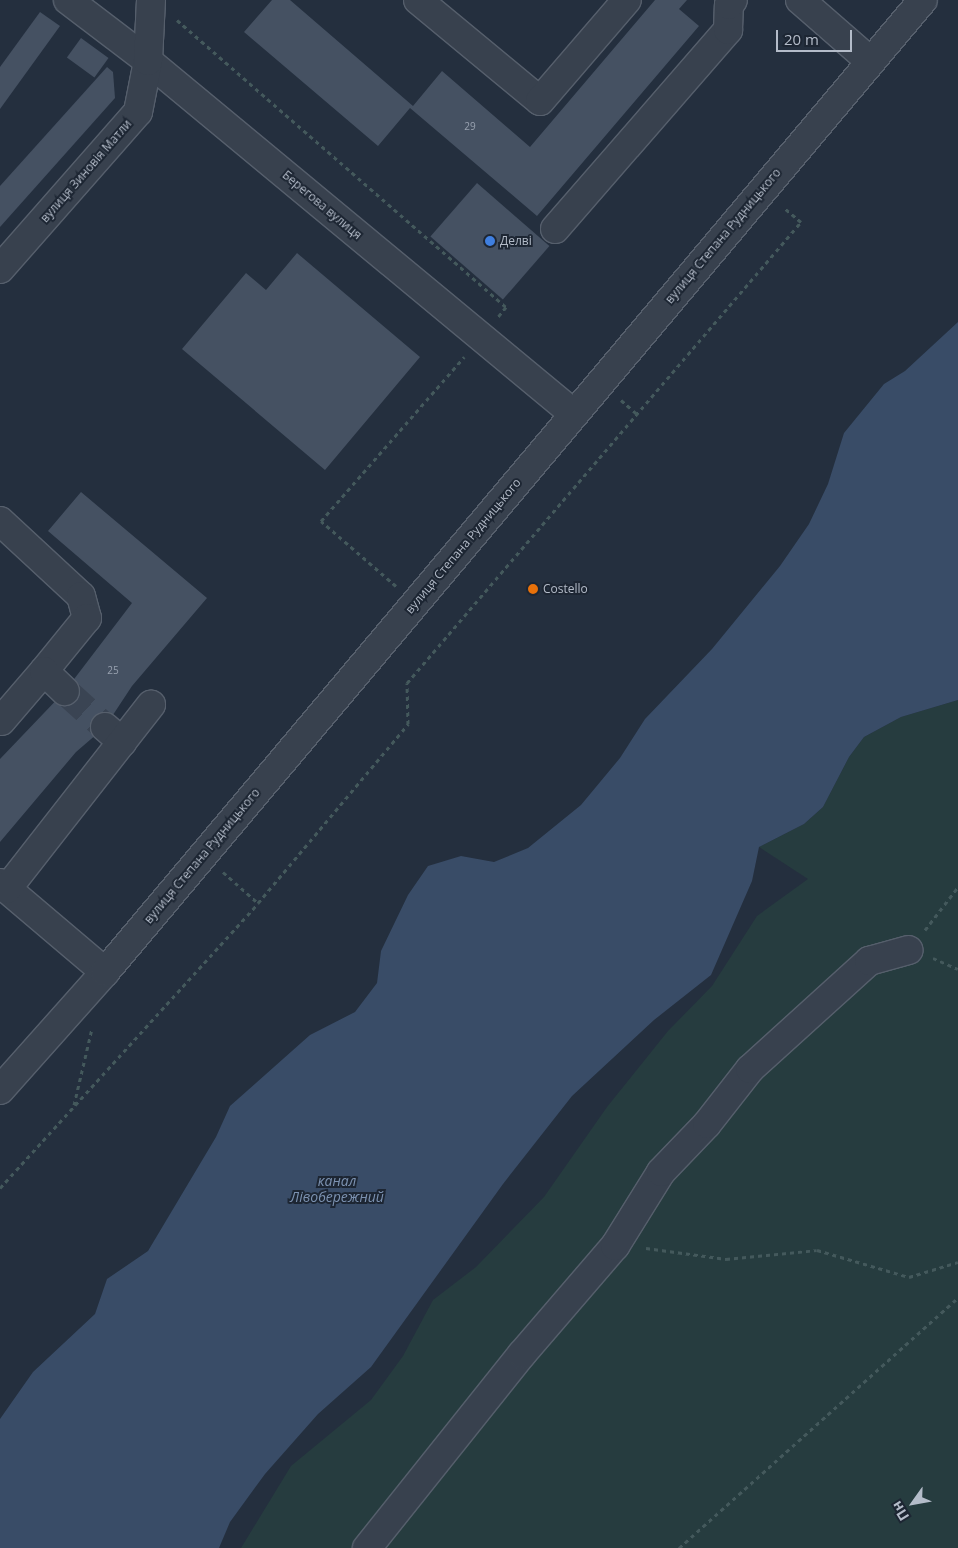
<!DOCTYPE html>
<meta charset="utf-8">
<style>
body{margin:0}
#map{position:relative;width:958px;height:1548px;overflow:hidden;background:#242f3e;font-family:"Open Sans",sans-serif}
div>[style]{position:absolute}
.green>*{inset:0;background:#263c3f}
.water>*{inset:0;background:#394c67}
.building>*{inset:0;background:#455162;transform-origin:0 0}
.minor-tunnel>*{height:28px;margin-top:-14px;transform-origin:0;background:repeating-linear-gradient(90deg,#3a4453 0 28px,transparent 0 42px)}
.path>*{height:3px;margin-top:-1.5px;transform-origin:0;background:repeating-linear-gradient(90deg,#44595c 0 4px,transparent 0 8px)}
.roads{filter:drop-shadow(1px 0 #565f6c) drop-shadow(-1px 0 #565f6c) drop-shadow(0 1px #565f6c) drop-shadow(0 -1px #565f6c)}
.minor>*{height:28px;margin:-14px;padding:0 14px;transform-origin:14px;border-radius:14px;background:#38414e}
.dots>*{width:14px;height:14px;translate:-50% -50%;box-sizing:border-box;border:2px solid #1d2633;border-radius:50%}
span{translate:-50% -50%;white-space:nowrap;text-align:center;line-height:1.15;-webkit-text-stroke:4px #1d2633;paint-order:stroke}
.number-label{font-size:10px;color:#98a1af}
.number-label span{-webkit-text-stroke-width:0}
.street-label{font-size:12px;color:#b4bcc9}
.poi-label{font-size:12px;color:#b4bcc9}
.left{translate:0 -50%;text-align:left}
.water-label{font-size:14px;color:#7c92b1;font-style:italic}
.north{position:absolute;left:888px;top:1478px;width:50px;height:50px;-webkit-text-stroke:4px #1d2633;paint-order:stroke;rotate:238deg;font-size:14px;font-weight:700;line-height:20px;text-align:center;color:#b4bcc9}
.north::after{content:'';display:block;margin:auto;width:18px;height:22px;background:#b4bcc9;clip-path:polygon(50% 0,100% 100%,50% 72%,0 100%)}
.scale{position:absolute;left:776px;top:30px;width:76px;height:22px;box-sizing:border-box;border:2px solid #b4bcc9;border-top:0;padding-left:6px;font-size:15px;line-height:18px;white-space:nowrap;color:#b4bcc9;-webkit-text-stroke:4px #1d2633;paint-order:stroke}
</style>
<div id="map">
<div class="green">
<i style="clip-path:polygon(958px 700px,958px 1548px,241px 1548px,291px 1466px,371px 1400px,403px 1356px,433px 1300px,476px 1267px,544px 1197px,607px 1107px,668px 1031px,712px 986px,757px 916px,808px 879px,759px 847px,804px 824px,823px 807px,849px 757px,864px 737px,901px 717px)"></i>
</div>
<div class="water">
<i style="clip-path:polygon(958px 322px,958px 700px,901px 717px,864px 737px,849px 757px,823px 807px,804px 824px,759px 847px,752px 881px,711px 975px,654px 1020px,572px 1096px,503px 1184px,371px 1367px,318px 1414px,265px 1474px,230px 1522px,219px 1548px,0 1548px,0 1419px,33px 1372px,95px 1314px,107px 1279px,148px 1251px,216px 1137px,230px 1106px,310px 1035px,355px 1012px,377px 983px,381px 951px,408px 895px,428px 866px,461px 856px,494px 862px,528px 848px,581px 805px,620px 758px,645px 719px,712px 649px,780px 566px,809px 524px,828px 484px,844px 433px,884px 384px,905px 371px)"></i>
</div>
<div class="building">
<i style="clip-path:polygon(272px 0,290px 0,413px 106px,442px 71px,530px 147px,655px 0,687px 0,679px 9px,699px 26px,537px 216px,410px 108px,378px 146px,244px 32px)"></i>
<i style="clip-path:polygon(40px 12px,60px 26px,0 109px,0 67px)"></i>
<i style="left:81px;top:38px;width:34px;height:24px;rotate:36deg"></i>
<i style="clip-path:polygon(107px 67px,113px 72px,115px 98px,0 227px,0 186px)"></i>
<i style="left:477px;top:183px;width:96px;height:71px;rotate:41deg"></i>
<i style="clip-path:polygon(297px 253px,420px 357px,325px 470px,182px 349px,246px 273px,266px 290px)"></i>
<i style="clip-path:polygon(81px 492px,207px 598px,132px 686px,105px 727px,76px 752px,0 842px,0 759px,65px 691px,132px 603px,48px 531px)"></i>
</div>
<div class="minor-tunnel">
<i style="left:65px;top:691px;width:54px;rotate:42deg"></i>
</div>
<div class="path">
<i style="left:177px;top:20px;width:437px;rotate:41.1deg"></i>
<i style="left:506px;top:307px;width:14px;rotate:129deg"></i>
<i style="left:621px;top:400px;width:21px;rotate:41deg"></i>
<i style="left:396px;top:586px;width:99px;rotate:-139.1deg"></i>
<i style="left:321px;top:521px;width:218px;rotate:-48.9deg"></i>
<i style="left:223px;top:872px;width:47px;rotate:41.5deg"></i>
<i style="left:925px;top:930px;width:54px;rotate:-52.5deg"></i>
<i style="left:933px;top:958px;width:27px;rotate:24deg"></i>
<i style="left:74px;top:1105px;width:79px;rotate:-76.8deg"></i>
<i style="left:0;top:1188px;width:384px;rotate:-47.8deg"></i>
<i style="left:258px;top:903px;width:234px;rotate:-50deg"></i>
<i style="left:408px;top:724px;width:41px;rotate:-91.4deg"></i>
<i style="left:407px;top:683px;width:606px;rotate:-49.48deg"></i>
<i style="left:801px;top:222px;width:23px;rotate:-140deg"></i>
<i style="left:646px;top:1248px;width:81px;rotate:7.8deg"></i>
<i style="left:726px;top:1259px;width:91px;rotate:-5.6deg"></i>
<i style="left:817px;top:1250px;width:96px;rotate:16.4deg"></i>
<i style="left:909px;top:1277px;width:51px;rotate:-17deg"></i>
<i style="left:679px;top:1548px;width:375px;rotate:-41.9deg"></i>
</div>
<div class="roads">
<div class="minor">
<i style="left:68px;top:0;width:101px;rotate:37.3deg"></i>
<i style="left:148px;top:61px;width:553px;rotate:39.65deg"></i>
<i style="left:418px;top:0;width:158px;rotate:39.6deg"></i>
<i style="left:540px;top:101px;width:133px;rotate:-49.3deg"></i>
<i style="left:800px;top:0;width:94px;rotate:41.1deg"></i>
<i style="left:555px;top:229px;width:264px;rotate:-49deg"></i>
<i style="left:728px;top:30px;width:25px;rotate:-88deg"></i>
<i style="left:729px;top:5px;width:6px;rotate:-51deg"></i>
<i style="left:0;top:269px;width:209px;rotate:-48.7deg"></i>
<i style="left:138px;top:112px;width:52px;rotate:-78.9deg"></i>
<i style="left:148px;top:61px;width:61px;rotate:-87.2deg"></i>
<i style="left:0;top:521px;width:110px;rotate:42.8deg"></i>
<i style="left:81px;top:596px;width:23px;rotate:75deg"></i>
<i style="left:87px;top:618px;width:68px;rotate:129.1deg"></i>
<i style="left:1px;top:721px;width:66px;rotate:-49.3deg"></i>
<i style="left:44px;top:671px;width:29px;rotate:44deg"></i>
<i style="left:105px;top:727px;width:23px;rotate:41deg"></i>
<i style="left:0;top:883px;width:138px;rotate:40.3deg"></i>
<i style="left:7px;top:889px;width:234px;rotate:-52deg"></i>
<i style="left:0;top:1090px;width:158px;rotate:-48.3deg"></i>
<i style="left:105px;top:972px;width:1270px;rotate:-49.92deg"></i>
<i style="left:367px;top:1548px;width:248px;rotate:-51.4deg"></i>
<i style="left:522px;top:1354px;width:143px;rotate:-49.3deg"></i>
<i style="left:615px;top:1246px;width:87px;rotate:-58.1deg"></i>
<i style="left:661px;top:1172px;width:66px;rotate:-46.2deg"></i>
<i style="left:707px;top:1124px;width:70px;rotate:-52deg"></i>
<i style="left:750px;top:1069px;width:161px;rotate:-42.2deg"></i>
<i style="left:869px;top:961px;width:41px;rotate:-15.4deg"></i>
</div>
</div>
<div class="dots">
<i style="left:490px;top:241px;background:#3f7fe0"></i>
<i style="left:533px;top:589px;background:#e8710a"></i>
</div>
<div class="number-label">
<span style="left:470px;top:127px">29</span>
<span style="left:113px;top:671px">25</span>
</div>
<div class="street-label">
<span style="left:86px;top:171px;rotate:-49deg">вулиця Зиновія Матли</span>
<span style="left:322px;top:205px;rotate:40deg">Берегова вулиця</span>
<span style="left:723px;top:236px;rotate:-50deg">вулиця Степана Рудницького</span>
<span style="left:463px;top:546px;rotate:-50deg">вулиця Степана Рудницького</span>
<span style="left:202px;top:856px;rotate:-50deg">вулиця Степана Рудницького</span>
</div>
<div class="poi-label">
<span class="left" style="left:500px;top:241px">Делві</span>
<span class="left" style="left:543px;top:589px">Costello</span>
</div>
<div class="water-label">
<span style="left:337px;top:1189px">канал<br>Лівобережний</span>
</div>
<div class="north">Пн</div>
<div class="scale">20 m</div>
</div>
